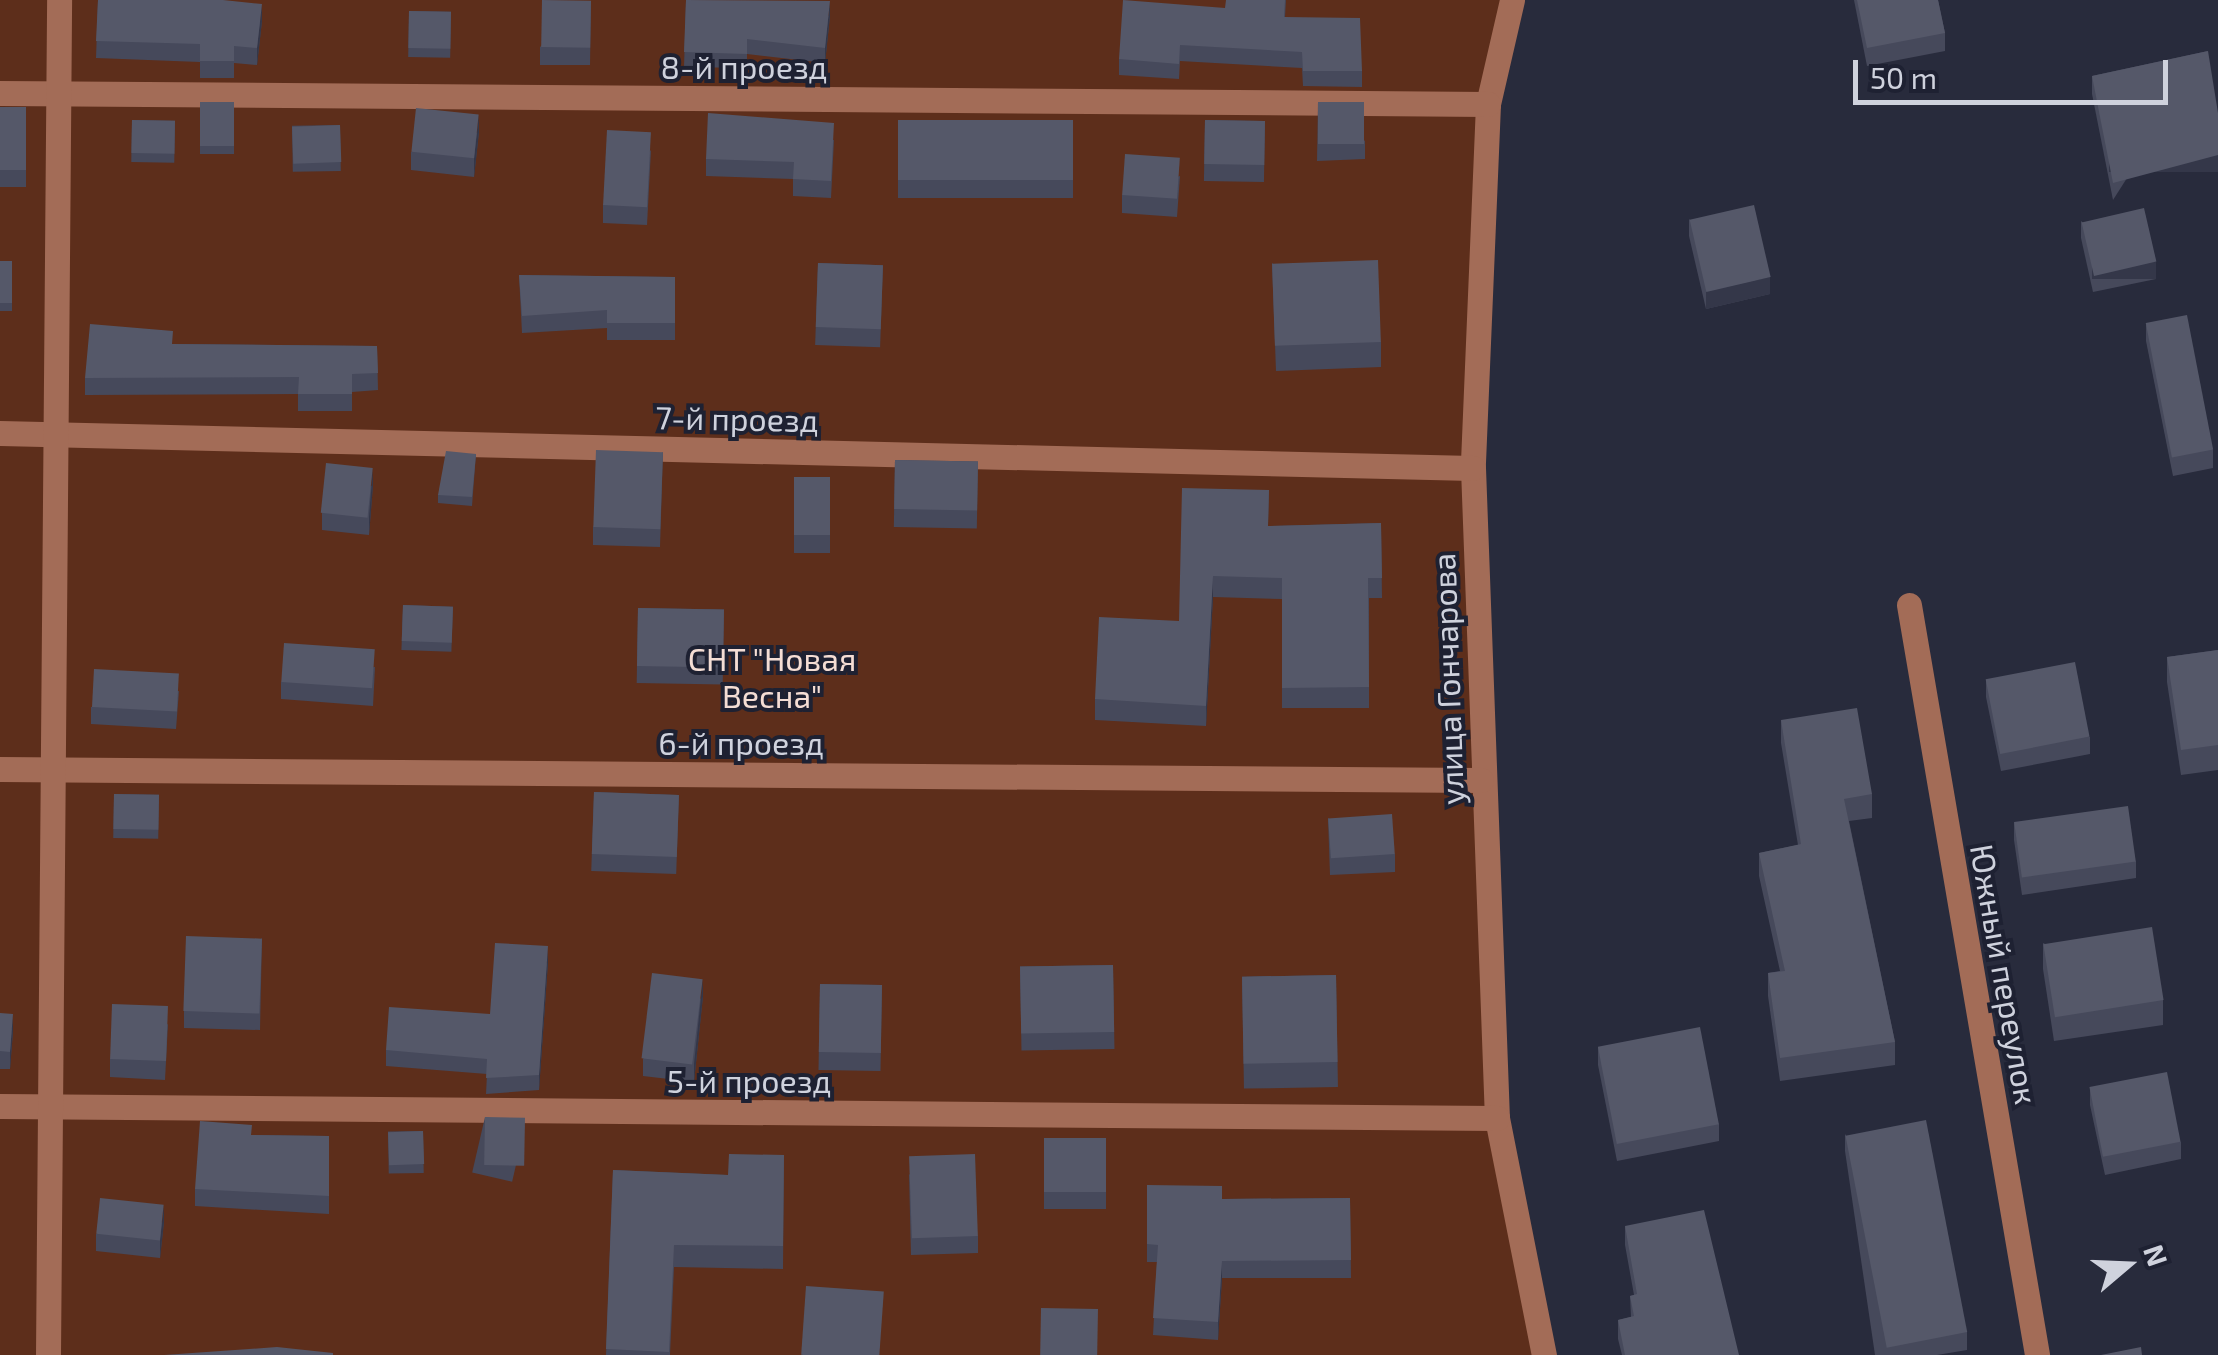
<!DOCTYPE html>
<meta charset="utf-8">
<style>
body{margin:0}
#map{position:relative;width:2218px;height:1355px;overflow:hidden;background:#282b3c;font-family:"Exo 2",sans-serif}
div>[style]{position:absolute}
.green>*{inset:0;background:#5d2e1b}
.minor>*{height:25px;margin:-12.5px;padding:0 12.5px;transform-origin:12.5px;border-radius:12.5px;background:#a36c57}
.wall>*{inset:0;background:#46495b;transform-origin:0 0}
.shaded-wall>*{inset:0;background:#343749;transform-origin:0 0}
.building>*{inset:0;background:#555869;transform-origin:0 0}
span{translate:-50% -50%;white-space:nowrap;text-align:center;line-height:1.15;-webkit-text-stroke:8px #1e2132;paint-order:stroke}
.street-label{font-size:32px;color:#cfd2dd}
.park-label{font-size:32px;color:#f4ddd4}
.north{position:absolute;left:2078px;top:1215px;width:100px;height:100px;-webkit-text-stroke:8px #1e2132;paint-order:stroke;rotate:71deg;font-size:28px;font-weight:700;line-height:40px;text-align:center;color:#cfd2dd}
.north::after{content:'';display:block;margin:auto;width:35px;height:45px;background:#cfd2dd;clip-path:polygon(50% 0,100% 100%,50% 72%,0 100%)}
.scale{position:absolute;left:1853px;top:60px;width:315px;height:45px;box-sizing:border-box;border:5px solid #cfd2dd;border-top:0;padding-left:12px;font-size:30px;line-height:35px;white-space:nowrap;color:#cfd2dd;-webkit-text-stroke:8px #1e2132;paint-order:stroke}
</style>
<div id="map">
<div class="green">
<i style="clip-path:polygon(0 0,1512px 0,1488px 104px,1473px 468px,1497px 1118px,1544px 1355px,0 1355px)"></i>
</div>
<div class="minor">
<i style="left:1512px;top:0;width:107px;rotate:103deg"></i>
<i style="left:1488px;top:104px;width:364px;rotate:92.4deg"></i>
<i style="left:1473px;top:468px;width:650px;rotate:87.89deg"></i>
<i style="left:1497px;top:1118px;width:242px;rotate:78.8deg"></i>
<i style="left:0;top:93px;width:1488px;rotate:0.42deg"></i>
<i style="left:0;top:433px;width:1473px;rotate:1.36deg"></i>
<i style="left:1909px;top:605px;width:761px;rotate:80.31deg"></i>
<i style="left:0;top:769px;width:1481px;rotate:0.43deg"></i>
<i style="left:0;top:1106px;width:1497px;rotate:0.46deg"></i>
<i style="left:48px;top:1355px;width:1355px;rotate:-89.53deg"></i>
</div>
<div class="wall">
<i style="clip-path:polygon(98px 0,262px 21px,257px 65px,234px 63px,234px 78px,200px 78px,200px 62px,96px 58px)"></i>
<i style="clip-path:polygon(686px 0,830px 16px,825px 63px,747px 54px,747px 68px,684px 67px)"></i>
<i style="clip-path:polygon(1286px 0,1285px 17px,1362px 71px,1362px 87px,1303px 86px,1302px 68px,1180px 61px,1179px 79px,1119px 75px,1119px 59px,1225px 8px)"></i>
<i style="clip-path:polygon(1854px 0,1938px 0,1945px 33px,1945px 51px,1867px 66px)"></i>
<i style="clip-path:polygon(591px 1px,590px 65px,540px 65px,540px 47px)"></i>
<i style="left:409px;top:11px;width:42px;height:46px;rotate:1deg"></i>
<i style="clip-path:polygon(2208px 51px,2113px 200px,2092px 94px,2092px 76px)"></i>
<i style="left:200px;top:102px;width:34px;height:52px"></i>
<i style="clip-path:polygon(1318px 102px,1365px 141px,1365px 159px,1317px 161px)"></i>
<i style="left:0;top:107px;width:26px;height:80px"></i>
<i style="left:132px;top:120px;width:43px;height:42px;rotate:1deg"></i>
<i style="left:1073px;top:120px;width:78px;height:175px;rotate:90deg"></i>
<i style="left:1205px;top:120px;width:60px;height:61px;rotate:1deg"></i>
<i style="left:340px;top:125px;width:46px;height:48px;rotate:89deg"></i>
<i style="clip-path:polygon(479px 132px,474px 177px,411px 170px,411px 152px)"></i>
<i style="clip-path:polygon(834px 140px,831px 198px,793px 196px,793px 179px,706px 176px,706px 159px)"></i>
<i style="clip-path:polygon(651px 150px,647px 225px,603px 223px,603px 205px)"></i>
<i style="clip-path:polygon(1180px 176px,1177px 217px,1122px 213px,1122px 195px)"></i>
<i style="clip-path:polygon(1689px 219px,1770px 294px,1706px 309px,1689px 236px)"></i>
<i style="clip-path:polygon(2081px 221px,2156px 279px,2093px 292px,2081px 238px)"></i>
<i style="left:0;top:261px;width:12px;height:50px"></i>
<i style="left:818px;top:263px;width:65px;height:82px;rotate:2deg"></i>
<i style="clip-path:polygon(1272px 263px,1381px 342px,1381px 367px,1276px 371px)"></i>
<i style="clip-path:polygon(519px 275px,675px 277px,675px 340px,607px 340px,607px 328px,522px 333px)"></i>
<i style="clip-path:polygon(2146px 323px,2213px 450px,2213px 468px,2173px 476px,2146px 341px)"></i>
<i style="clip-path:polygon(173px 344px,377px 346px,378px 390px,352px 392px,352px 411px,298px 411px,298px 394px,85px 395px,85px 378px)"></i>
<i style="clip-path:polygon(663px 452px,660px 547px,593px 545px,593px 527px)"></i>
<i style="clip-path:polygon(476px 454px,472px 506px,438px 503px,438px 495px)"></i>
<i style="left:895px;top:460px;width:83px;height:67px;rotate:1deg"></i>
<i style="left:794px;top:477px;width:36px;height:76px"></i>
<i style="clip-path:polygon(373px 485px,369px 535px,322px 530px,322px 513px)"></i>
<i style="clip-path:polygon(1269px 490px,1268px 526px,1381px 523px,1382px 598px,1369px 598px,1369px 708px,1282px 708px,1282px 599px,1213px 597px,1206px 726px,1095px 720px,1095px 699px,1179px 621px)"></i>
<i style="left:403px;top:605px;width:50px;height:45px;rotate:2deg"></i>
<i style="left:638px;top:608px;width:86px;height:75px;rotate:1deg"></i>
<i style="clip-path:polygon(2218px 650px,2218px 770px,2181px 775px,2167px 682px,2167px 657px)"></i>
<i style="clip-path:polygon(375px 667px,373px 706px,281px 699px,281px 682px)"></i>
<i style="clip-path:polygon(1986px 680px,2090px 737px,2090px 754px,2001px 771px,1986px 697px)"></i>
<i style="clip-path:polygon(179px 691px,176px 729px,91px 724px,91px 707px)"></i>
<i style="clip-path:polygon(1781px 720px,1872px 794px,1872px 818px,1849px 821px,1895px 1042px,1895px 1065px,1780px 1081px,1768px 996px,1768px 973px,1780px 971px,1759px 876px,1759px 853px,1798px 845px,1781px 743px)"></i>
<i style="left:594px;top:792px;width:85px;height:79px;rotate:2deg"></i>
<i style="left:114px;top:794px;width:45px;height:44px;rotate:1deg"></i>
<i style="clip-path:polygon(1328px 818px,1395px 854px,1395px 872px,1330px 875px)"></i>
<i style="clip-path:polygon(2014px 822px,2136px 861px,2136px 878px,2022px 895px,2014px 840px)"></i>
<i style="clip-path:polygon(262px 938px,260px 1030px,184px 1028px,184px 1011px)"></i>
<i style="clip-path:polygon(2043px 943px,2163px 1000px,2163px 1025px,2054px 1041px,2043px 969px)"></i>
<i style="clip-path:polygon(548px 962px,539px 1090px,486px 1094px,487px 1074px,386px 1066px,386px 1050px,490px 1014px)"></i>
<i style="left:1113px;top:965px;width:84px;height:93px;rotate:89deg"></i>
<i style="left:1336px;top:975px;width:112px;height:94px;rotate:89deg"></i>
<i style="left:820px;top:984px;width:62px;height:86px;rotate:1deg"></i>
<i style="clip-path:polygon(703px 996px,694px 1082px,643px 1076px,643px 1059px)"></i>
<i style="clip-path:polygon(0 1013px,13px 1031px,10px 1069px,0 1069px)"></i>
<i style="clip-path:polygon(168px 1024px,165px 1080px,110px 1077px,110px 1059px)"></i>
<i style="clip-path:polygon(1598px 1047px,1719px 1124px,1719px 1141px,1617px 1161px,1598px 1065px)"></i>
<i style="clip-path:polygon(2090px 1088px,2181px 1142px,2181px 1159px,2105px 1175px,2090px 1105px)"></i>
<i style="left:485px;top:1117px;width:41px;height:57px;rotate:13deg"></i>
<i style="left:423px;top:1131px;width:42px;height:35px;rotate:89deg"></i>
<i style="clip-path:polygon(1845px 1134px,1967px 1332px,1967px 1350px,1937px 1355px,1875px 1355px,1845px 1151px)"></i>
<i style="clip-path:polygon(252px 1135px,329px 1136px,329px 1214px,195px 1206px,195px 1189px)"></i>
<i style="left:1044px;top:1138px;width:62px;height:71px"></i>
<i style="clip-path:polygon(784px 1155px,783px 1269px,674px 1267px,670px 1355px,606px 1355px,613px 1170px,728px 1175px)"></i>
<i style="clip-path:polygon(909px 1174px,978px 1236px,978px 1253px,911px 1255px)"></i>
<i style="clip-path:polygon(1147px 1185px,1222px 1199px,1350px 1198px,1351px 1278px,1222px 1278px,1218px 1340px,1153px 1335px,1157px 1262px,1147px 1262px)"></i>
<i style="clip-path:polygon(164px 1222px,160px 1258px,96px 1251px,96px 1234px)"></i>
<i style="clip-path:polygon(1625px 1226px,1739px 1355px,1622px 1355px,1618px 1339px,1618px 1320px,1631px 1317px,1630px 1296px,1634px 1295px,1625px 1245px)"></i>
</div>
<div class="shaded-wall">
<i style="clip-path:polygon(830px 1px,830px 16px,825px 63px,825px 48px)"></i>
<i style="clip-path:polygon(262px 4px,262px 21px,257px 65px,257px 48px)"></i>
<i style="clip-path:polygon(479px 115px,479px 132px,474px 177px,474px 159px)"></i>
<i style="left:2218px;top:155px;width:17px;height:109px;rotate:90deg"></i>
<i style="left:2156px;top:262px;width:17px;height:64px;rotate:90deg"></i>
<i style="clip-path:polygon(1770px 277px,1770px 294px,1706px 309px,1706px 291px)"></i>
<i style="clip-path:polygon(373px 468px,373px 485px,369px 535px,369px 517px)"></i>
<i style="clip-path:polygon(1213px 576px,1213px 597px,1206px 726px,1206px 706px)"></i>
<i style="clip-path:polygon(548px 946px,548px 962px,539px 1090px,539px 1075px)"></i>
<i style="clip-path:polygon(703px 979px,703px 996px,694px 1082px,694px 1064px)"></i>
<i style="clip-path:polygon(13px 1014px,13px 1031px,10px 1069px,10px 1052px)"></i>
<i style="clip-path:polygon(164px 1205px,164px 1222px,160px 1258px,160px 1241px)"></i>
<i style="clip-path:polygon(1222px 1261px,1222px 1278px,1218px 1340px,1218px 1322px)"></i>
</div>
<div class="building">
<i style="clip-path:polygon(98px 0,223px 0,262px 4px,257px 48px,234px 46px,234px 61px,200px 61px,200px 44px,96px 41px)"></i>
<i style="left:542px;top:0;width:49px;height:47px;rotate:1deg"></i>
<i style="clip-path:polygon(686px 0,830px 1px,825px 48px,747px 39px,747px 54px,684px 52px)"></i>
<i style="clip-path:polygon(1123px 0,1225px 8px,1226px 0,1285px 0,1284px 17px,1360px 18px,1362px 71px,1303px 71px,1302px 52px,1180px 45px,1179px 64px,1119px 59px)"></i>
<i style="clip-path:polygon(1857px 0,1938px 0,1945px 33px,1867px 48px)"></i>
<i style="left:409px;top:11px;width:42px;height:37px;rotate:1deg"></i>
<i style="clip-path:polygon(2208px 51px,2218px 113px,2218px 155px,2113px 183px,2092px 76px)"></i>
<i style="left:200px;top:102px;width:34px;height:44px"></i>
<i style="left:1318px;top:102px;width:46px;height:42px"></i>
<i style="left:0;top:107px;width:26px;height:63px"></i>
<i style="left:416px;top:108px;width:63px;height:44px;rotate:6deg"></i>
<i style="clip-path:polygon(708px 113px,834px 123px,831px 181px,793px 179px,794px 162px,706px 159px)"></i>
<i style="left:132px;top:120px;width:43px;height:33px;rotate:1deg"></i>
<i style="left:1073px;top:120px;width:60px;height:175px;rotate:90deg"></i>
<i style="left:1205px;top:120px;width:60px;height:44px;rotate:1deg"></i>
<i style="left:340px;top:125px;width:37px;height:48px;rotate:88deg"></i>
<i style="left:607px;top:130px;width:44px;height:75px;rotate:3deg"></i>
<i style="left:1125px;top:154px;width:55px;height:41px;rotate:4deg"></i>
<i style="left:1754px;top:205px;width:74px;height:66px;rotate:77deg"></i>
<i style="left:2144px;top:208px;width:55px;height:64px;rotate:77deg"></i>
<i style="left:1378px;top:260px;width:82px;height:106px;rotate:88deg"></i>
<i style="left:0;top:261px;width:12px;height:42px"></i>
<i style="left:818px;top:263px;width:65px;height:64px;rotate:2deg"></i>
<i style="clip-path:polygon(519px 275px,675px 277px,675px 323px,607px 323px,607px 310px,522px 316px)"></i>
<i style="left:2187px;top:315px;width:137px;height:42px;rotate:79deg"></i>
<i style="clip-path:polygon(90px 324px,173px 331px,172px 344px,377px 346px,378px 373px,352px 374px,352px 394px,298px 394px,299px 377px,85px 378px)"></i>
<i style="left:596px;top:450px;width:67px;height:77px;rotate:2deg"></i>
<i style="clip-path:polygon(446px 451px,476px 454px,472px 497px,438px 495px)"></i>
<i style="left:895px;top:460px;width:83px;height:49px;rotate:1deg"></i>
<i style="left:326px;top:463px;width:47px;height:50px;rotate:6deg"></i>
<i style="left:794px;top:477px;width:36px;height:58px"></i>
<i style="clip-path:polygon(1182px 488px,1269px 490px,1268px 526px,1381px 523px,1382px 578px,1368px 578px,1369px 687px,1282px 688px,1282px 578px,1213px 576px,1206px 706px,1095px 699px,1099px 617px,1179px 621px)"></i>
<i style="left:403px;top:605px;width:50px;height:36px;rotate:2deg"></i>
<i style="left:638px;top:608px;width:86px;height:58px;rotate:1deg"></i>
<i style="left:284px;top:643px;width:91px;height:39px;rotate:4deg"></i>
<i style="clip-path:polygon(2218px 650px,2218px 745px,2181px 750px,2167px 657px)"></i>
<i style="left:2075px;top:662px;width:76px;height:91px;rotate:79deg"></i>
<i style="left:94px;top:669px;width:85px;height:38px;rotate:3deg"></i>
<i style="clip-path:polygon(1857px 708px,1872px 794px,1844px 799px,1895px 1042px,1780px 1058px,1768px 973px,1785px 971px,1759px 853px,1801px 844px,1781px 720px)"></i>
<i style="left:594px;top:792px;width:85px;height:62px;rotate:2deg"></i>
<i style="left:114px;top:794px;width:45px;height:35px;rotate:1deg"></i>
<i style="left:2128px;top:806px;width:56px;height:115px;rotate:82deg"></i>
<i style="left:1392px;top:814px;width:40px;height:64px;rotate:86deg"></i>
<i style="left:2152px;top:927px;width:74px;height:110px;rotate:81deg"></i>
<i style="left:186px;top:936px;width:76px;height:75px;rotate:2deg"></i>
<i style="clip-path:polygon(495px 943px,548px 946px,539px 1075px,486px 1078px,487px 1059px,386px 1050px,389px 1007px,490px 1014px)"></i>
<i style="left:1113px;top:965px;width:67px;height:93px;rotate:89deg"></i>
<i style="left:652px;top:973px;width:51px;height:86px;rotate:7deg"></i>
<i style="left:1336px;top:975px;width:87px;height:94px;rotate:89deg"></i>
<i style="left:820px;top:984px;width:62px;height:68px;rotate:1deg"></i>
<i style="left:112px;top:1004px;width:56px;height:55px;rotate:2deg"></i>
<i style="clip-path:polygon(0 1013px,13px 1014px,10px 1052px,0 1051px)"></i>
<i style="left:1700px;top:1027px;width:99px;height:104px;rotate:79deg"></i>
<i style="left:2167px;top:1072px;width:71px;height:79px;rotate:79deg"></i>
<i style="left:485px;top:1117px;width:40px;height:48px;rotate:1deg"></i>
<i style="left:1926px;top:1120px;width:216px;height:82px;rotate:79deg"></i>
<i style="clip-path:polygon(200px 1121px,252px 1125px,251px 1135px,329px 1136px,329px 1196px,195px 1189px)"></i>
<i style="left:423px;top:1131px;width:33px;height:35px;rotate:88deg"></i>
<i style="left:1044px;top:1138px;width:62px;height:54px"></i>
<i style="clip-path:polygon(729px 1154px,784px 1155px,783px 1246px,674px 1245px,669px 1352px,606px 1349px,613px 1170px,728px 1175px)"></i>
<i style="left:975px;top:1154px;width:82px;height:66px;rotate:88deg"></i>
<i style="clip-path:polygon(1147px 1185px,1222px 1186px,1222px 1199px,1350px 1198px,1351px 1260px,1222px 1261px,1218px 1322px,1153px 1318px,1158px 1245px,1147px 1244px)"></i>
<i style="left:100px;top:1198px;width:64px;height:36px;rotate:6deg"></i>
<i style="clip-path:polygon(1704px 1210px,1739px 1355px,1625px 1355px,1618px 1320px,1634px 1316px,1630px 1296px,1637px 1294px,1625px 1226px)"></i>
<i style="left:806px;top:1286px;width:78px;height:69px;rotate:4deg"></i>
<i style="left:1041px;top:1308px;width:57px;height:47px;rotate:1deg"></i>
<i style="clip-path:polygon(277px 1347px,333px 1353px,333px 1355px,164px 1355px)"></i>
<i style="clip-path:polygon(2141px 1347px,2142px 1355px,2101px 1355px)"></i>
</div>
<div class="street-label">
<span style="left:744px;top:66px">8-й проезд</span>
<span style="left:737px;top:418px;rotate:1deg">7-й проезд</span>
<span style="left:1447px;top:679px;rotate:-92deg">улица Гончарова</span>
<span style="left:741px;top:742px">6-й проезд</span>
<span style="left:2005px;top:974px;rotate:80deg">Южный переулок</span>
<span style="left:749px;top:1080px">5-й проезд</span>
</div>
<div class="park-label">
<span style="left:772px;top:677px">СНТ "Новая<br>Весна"</span>
</div>
<div class="north">N</div>
<div class="scale">50 m</div>
</div>
